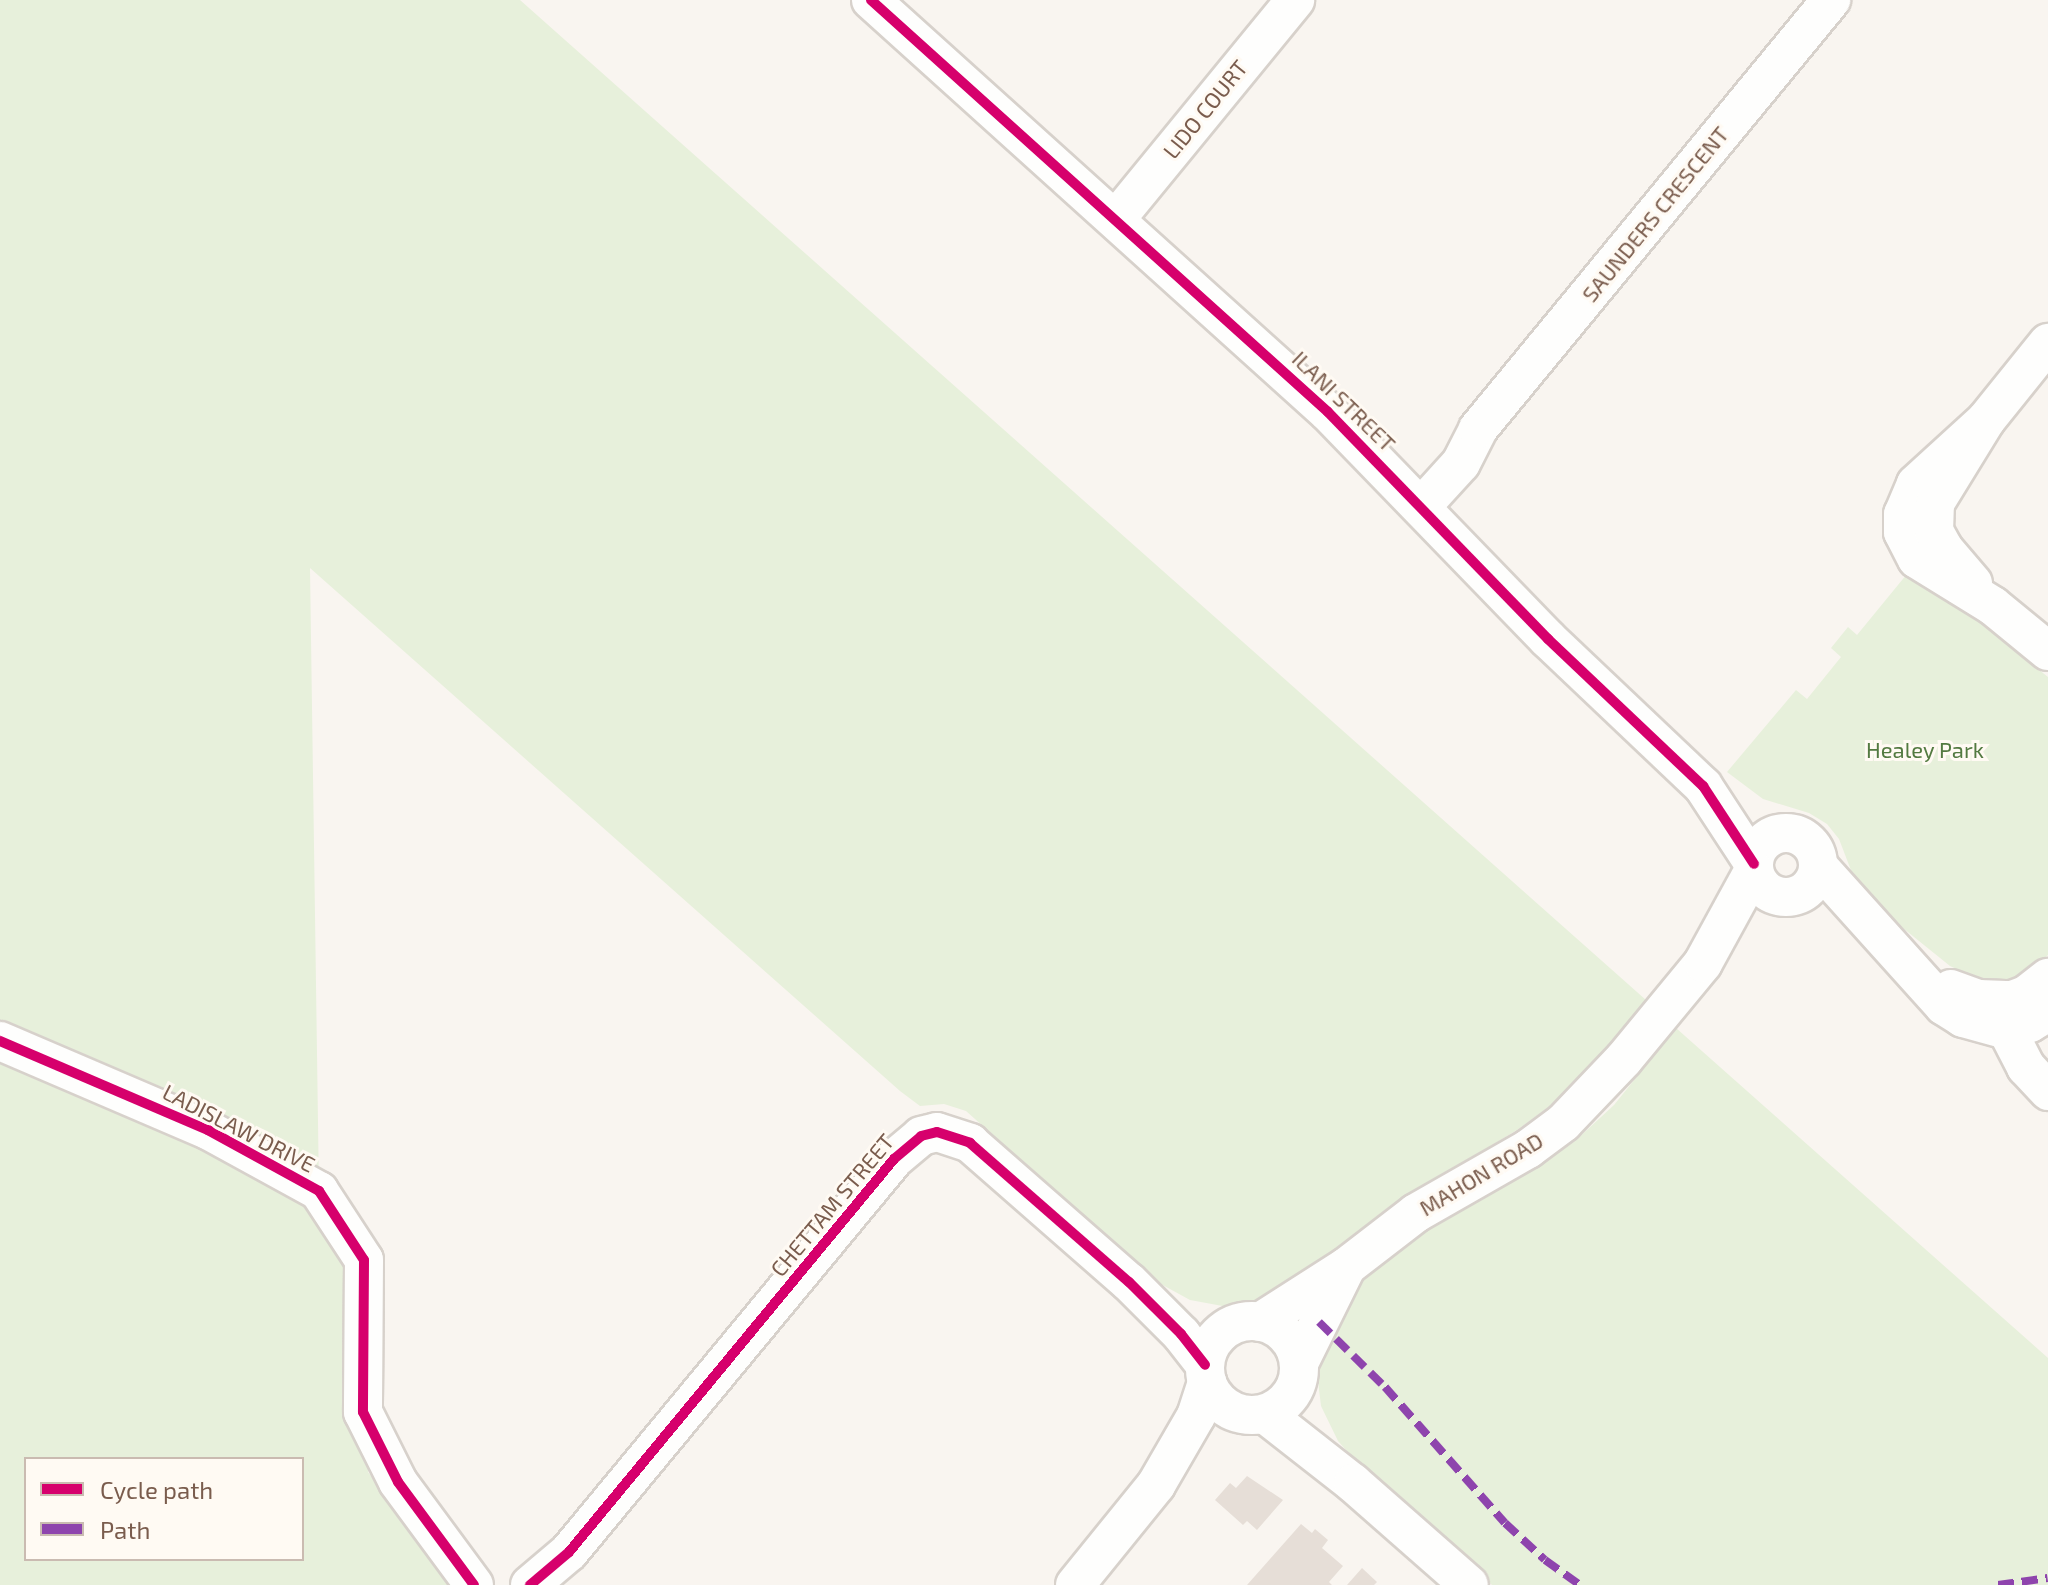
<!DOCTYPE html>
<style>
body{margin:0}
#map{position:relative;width:2048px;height:1585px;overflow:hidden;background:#f9f5f0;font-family:"Exo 2",sans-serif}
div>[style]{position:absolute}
.green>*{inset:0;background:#e7f0db}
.building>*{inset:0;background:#e6ded7}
.roads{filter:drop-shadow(2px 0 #d7d1cb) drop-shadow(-2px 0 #d7d1cb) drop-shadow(0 2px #d7d1cb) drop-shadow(0 -2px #d7d1cb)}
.minor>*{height:38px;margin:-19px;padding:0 19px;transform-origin:19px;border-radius:19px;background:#fefefd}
.minor>.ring{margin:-19px;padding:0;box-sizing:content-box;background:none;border:38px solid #fefefd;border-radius:50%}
.quiet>*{height:8px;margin-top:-4px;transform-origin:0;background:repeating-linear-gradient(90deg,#8e44ad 0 16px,transparent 0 24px)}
.cycleway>*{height:10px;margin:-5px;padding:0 5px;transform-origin:5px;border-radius:5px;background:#d6006c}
span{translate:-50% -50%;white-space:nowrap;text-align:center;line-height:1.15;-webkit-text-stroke:6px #fffaf3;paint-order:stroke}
.street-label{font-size:22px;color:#7a5c4d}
.park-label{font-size:22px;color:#537a41}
.legend{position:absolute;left:24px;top:1457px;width:280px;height:104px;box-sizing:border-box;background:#fffaf3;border:2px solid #cabbb1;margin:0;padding:10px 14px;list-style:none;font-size:24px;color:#7a5c4d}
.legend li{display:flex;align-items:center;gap:16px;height:40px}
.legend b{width:40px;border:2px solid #cabbb1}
</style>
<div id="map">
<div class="green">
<i style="clip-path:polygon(evenodd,0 0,520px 0,1646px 1000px,1582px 1076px,1554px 1103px,1517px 1130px,1386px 1209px,1320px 1267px,1253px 1306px,1228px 1307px,1190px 1300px,1159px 1283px,966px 1111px,944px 1104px,920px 1106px,900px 1091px,310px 568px,319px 1191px,364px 1260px,383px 1453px,368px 1472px,453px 1585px,0 1585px,0 0,26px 1459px,302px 1459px,302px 1559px,26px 1559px,26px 1459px)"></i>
<i style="clip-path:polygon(1907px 574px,1967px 612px,2048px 677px,2048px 955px,2024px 975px,2007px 981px,1985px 982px,1950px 966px,1883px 912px,1857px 886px,1839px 839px,1827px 824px,1809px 813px,1763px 799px,1727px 772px,1796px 690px,1807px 699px,1841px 657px,1831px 648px,1848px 627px,1857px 635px)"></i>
<i style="clip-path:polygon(1676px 1028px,2048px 1358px,2048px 1585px,1492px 1585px,1369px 1476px,1338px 1441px,1321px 1406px,1318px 1381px,1318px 1368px,1337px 1307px,1367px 1274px,1433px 1224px,1575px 1141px,1614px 1105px)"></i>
</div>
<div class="building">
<i style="clip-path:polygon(1247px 1476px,1283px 1500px,1257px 1530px,1247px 1521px,1243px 1525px,1215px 1500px,1230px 1483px,1236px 1488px)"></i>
<i style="clip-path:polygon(1301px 1524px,1312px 1533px,1315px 1529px,1328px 1540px,1322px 1548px,1343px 1566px,1329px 1582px,1332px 1585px,1247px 1585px)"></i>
<i style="clip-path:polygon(1362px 1568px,1377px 1582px,1374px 1585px,1347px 1585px)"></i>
</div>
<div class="roads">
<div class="minor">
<i style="left:871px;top:0;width:615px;rotate:42.04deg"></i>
<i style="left:1328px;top:412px;width:316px;rotate:45.9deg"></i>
<i style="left:1548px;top:639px;width:214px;rotate:43.5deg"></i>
<i style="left:1703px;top:786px;width:93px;rotate:56.8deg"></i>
<i style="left:1116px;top:219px;width:283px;rotate:-50.7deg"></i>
<i style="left:1986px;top:420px;width:95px;rotate:137.6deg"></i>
<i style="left:1916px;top:484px;width:33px;rotate:113deg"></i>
<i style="left:1903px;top:514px;width:18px;rotate:90deg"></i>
<i style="left:1903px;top:532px;width:30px;rotate:63deg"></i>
<i style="left:1917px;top:559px;width:89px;rotate:31.7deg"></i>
<i style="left:1993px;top:606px;width:71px;rotate:39.3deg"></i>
<i style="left:1421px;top:507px;width:59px;rotate:-47.7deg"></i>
<i style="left:1461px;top:463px;width:38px;rotate:-63deg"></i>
<i style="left:1478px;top:429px;width:556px;rotate:-50.55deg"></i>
<i style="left:1973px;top:583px;width:45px;rotate:-130.5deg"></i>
<i style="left:1944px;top:549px;width:21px;rotate:-119deg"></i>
<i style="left:1934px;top:531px;width:28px;rotate:-88deg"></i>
<i style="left:1935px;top:503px;width:97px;rotate:-58.4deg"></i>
<i style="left:1986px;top:420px;width:99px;rotate:-51.2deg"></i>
<i class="ring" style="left:1754px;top:833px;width:26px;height:26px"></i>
<i style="left:1819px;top:867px;width:187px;rotate:48deg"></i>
<i style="left:1944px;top:1006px;width:22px;rotate:32deg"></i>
<i style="left:1963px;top:1018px;width:46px;rotate:15.3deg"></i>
<i style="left:2007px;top:1030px;width:24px;rotate:-17deg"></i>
<i style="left:2030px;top:1023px;width:21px;rotate:-31deg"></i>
<i style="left:1951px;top:989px;width:30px;rotate:20deg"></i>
<i style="left:1979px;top:999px;width:33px;rotate:2deg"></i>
<i style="left:2012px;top:1000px;width:15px;rotate:-20deg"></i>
<i style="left:2026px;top:995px;width:28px;rotate:-38deg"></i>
<i style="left:2011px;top:1006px;width:24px;rotate:99deg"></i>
<i style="left:2007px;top:1030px;width:42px;rotate:62.8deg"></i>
<i style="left:2026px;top:1067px;width:33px;rotate:47deg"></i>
<i style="left:0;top:1041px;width:226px;rotate:23.2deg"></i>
<i style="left:208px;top:1130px;width:127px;rotate:28.8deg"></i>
<i style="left:319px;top:1191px;width:82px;rotate:56.9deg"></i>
<i style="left:364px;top:1260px;width:152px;rotate:90.4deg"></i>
<i style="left:363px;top:1412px;width:78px;rotate:63.4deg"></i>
<i style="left:398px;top:1482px;width:128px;rotate:53.6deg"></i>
<i class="ring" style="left:1205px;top:1321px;width:56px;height:56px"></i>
<i style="left:1260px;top:1322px;width:102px;rotate:-32.6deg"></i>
<i style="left:1346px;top:1267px;width:88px;rotate:-37.6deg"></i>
<i style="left:1416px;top:1213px;width:129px;rotate:-29.7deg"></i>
<i style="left:1528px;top:1149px;width:44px;rotate:-36.6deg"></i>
<i style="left:1563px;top:1123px;width:88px;rotate:-46.4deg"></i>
<i style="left:1624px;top:1059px;width:124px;rotate:-50.5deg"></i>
<i style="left:1703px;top:963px;width:106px;rotate:-61.3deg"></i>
<i style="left:1299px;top:1363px;width:104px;rotate:-63.7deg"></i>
<i style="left:1265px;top:1414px;width:112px;rotate:38.1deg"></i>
<i style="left:1353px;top:1483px;width:154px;rotate:41.3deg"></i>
<i style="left:530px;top:1585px;width:51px;rotate:-40.2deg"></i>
<i style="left:569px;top:1552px;width:510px;rotate:-50.41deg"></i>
<i style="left:894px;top:1159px;width:35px;rotate:-40deg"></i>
<i style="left:921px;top:1136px;width:16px;rotate:-14deg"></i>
<i style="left:937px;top:1132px;width:35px;rotate:18deg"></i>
<i style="left:970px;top:1143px;width:211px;rotate:41.2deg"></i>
<i style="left:1129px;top:1282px;width:74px;rotate:45deg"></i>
<i style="left:1181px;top:1334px;width:39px;rotate:52deg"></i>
<i style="left:1075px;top:1585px;width:129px;rotate:-51deg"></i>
<i style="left:1156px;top:1485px;width:80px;rotate:-59.9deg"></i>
<i style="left:1196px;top:1416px;width:36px;rotate:-72deg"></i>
</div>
</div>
<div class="quiet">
<i style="left:1319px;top:1322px;width:93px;rotate:44.6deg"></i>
<i style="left:1385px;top:1387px;width:181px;rotate:48.6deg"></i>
<i style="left:1505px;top:1523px;width:54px;rotate:42.8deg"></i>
<i style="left:1545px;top:1560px;width:43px;rotate:35.5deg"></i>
<i style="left:1998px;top:1585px;width:50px;rotate:-8deg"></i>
</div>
<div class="cycleway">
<i style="left:871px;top:0;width:615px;rotate:42.04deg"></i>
<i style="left:1328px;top:412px;width:316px;rotate:45.9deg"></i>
<i style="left:1548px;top:639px;width:214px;rotate:43.5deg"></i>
<i style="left:1703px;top:786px;width:93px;rotate:56.8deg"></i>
<i style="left:0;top:1041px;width:226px;rotate:23.2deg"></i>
<i style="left:208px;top:1130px;width:127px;rotate:28.8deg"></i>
<i style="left:319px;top:1191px;width:82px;rotate:56.9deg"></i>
<i style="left:364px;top:1260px;width:152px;rotate:90.4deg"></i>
<i style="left:363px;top:1412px;width:78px;rotate:63.4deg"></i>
<i style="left:398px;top:1482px;width:128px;rotate:53.6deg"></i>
<i style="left:530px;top:1585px;width:51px;rotate:-40.2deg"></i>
<i style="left:569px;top:1552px;width:510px;rotate:-50.41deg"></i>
<i style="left:894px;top:1159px;width:35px;rotate:-40deg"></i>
<i style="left:921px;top:1136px;width:16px;rotate:-14deg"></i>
<i style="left:937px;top:1132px;width:35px;rotate:18deg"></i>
<i style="left:970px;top:1143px;width:211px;rotate:41.2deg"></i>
<i style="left:1129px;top:1282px;width:74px;rotate:45deg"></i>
<i style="left:1181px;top:1334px;width:39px;rotate:52deg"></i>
</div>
<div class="street-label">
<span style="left:1205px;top:109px;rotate:-51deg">LIDO COURT</span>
<span style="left:1655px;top:214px;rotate:-51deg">SAUNDERS CRESCENT</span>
<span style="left:1344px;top:401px;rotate:44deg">ILANI STREET</span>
<span style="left:239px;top:1128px;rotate:27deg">LADISLAW DRIVE</span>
<span style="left:1481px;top:1174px;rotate:-31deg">MAHON ROAD</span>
<span style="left:832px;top:1205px;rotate:-50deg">CHETTAM STREET</span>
</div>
<div class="park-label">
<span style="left:1925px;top:750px">Healey Park</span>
</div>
<ul class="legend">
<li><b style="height:10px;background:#d6006c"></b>Cycle path</li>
<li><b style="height:10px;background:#8e44ad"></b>Path</li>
</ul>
</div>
